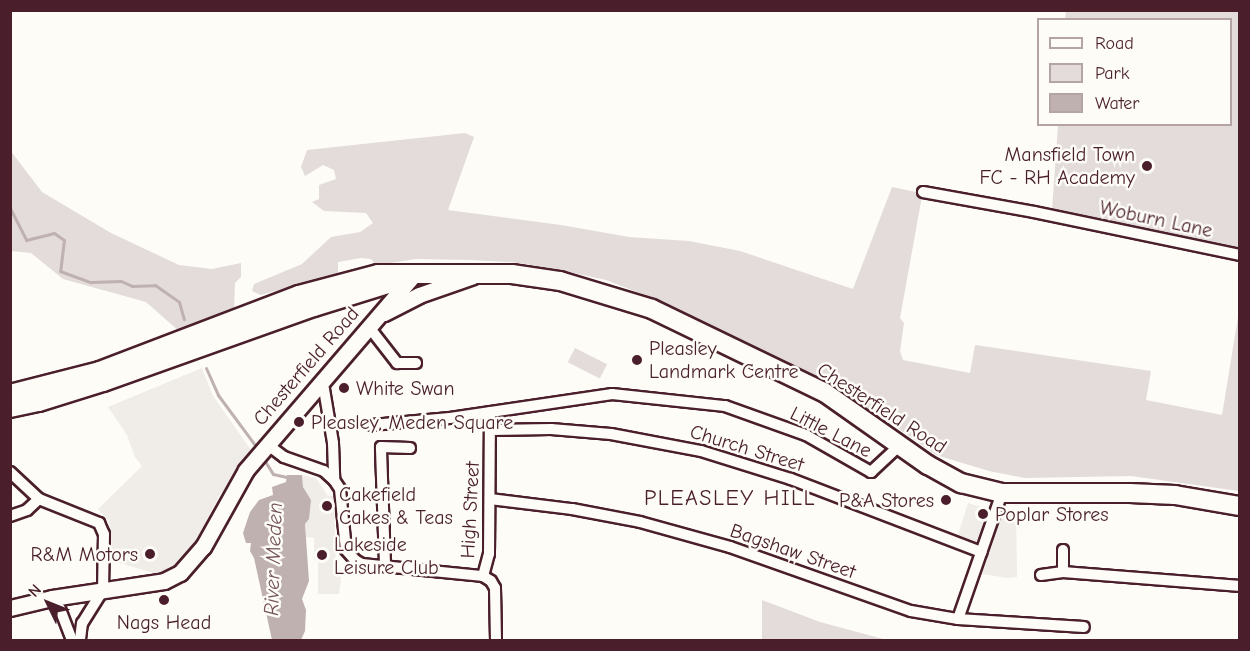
<!DOCTYPE html>
<style>
body{margin:0}
#map{position:relative;width:1250px;height:651px;overflow:hidden;background:#fdfcf7;font-family:"Comic Neue",sans-serif}
div>[style]{position:absolute}
.built>*{inset:0;background:#f0ece8}
.green>*{inset:0;background:#e3dcda;transform-origin:0 0}
.water>*{inset:0;background:#c0b1b1}
.stream>*{height:3px;margin:-1.5px;padding:0 1.5px;transform-origin:1.5px;border-radius:1.5px;background:#c0b1b1}
.roads{filter:drop-shadow(2px 0 #4a1f2b) drop-shadow(-2px 0 #4a1f2b) drop-shadow(0 2px #4a1f2b) drop-shadow(0 -2px #4a1f2b)}
.street>*{height:10px;margin:-5px;padding:0 5px;transform-origin:5px;border-radius:5px;background:#fdfcf7}
.secondary>*{height:15px;margin:-7.5px;padding:0 7.5px;transform-origin:7.5px;border-radius:7.5px;background:#fdfcf7}
.highway>*{height:18px;margin:-9px;padding:0 9px;transform-origin:9px;border-radius:9px;background:#fdfcf7}
.dots>*{width:16px;height:16px;translate:-50% -50%;box-sizing:border-box;border:3px solid #fdfcf7;border-radius:50%}
span{translate:-50% -50%;white-space:nowrap;text-align:center;line-height:1.15;-webkit-text-stroke:5px #fdfcf7;paint-order:stroke}
.poi-label{font-size:20px;color:#4a1f2b}
.right{translate:-100% -50%;text-align:right}
.left{translate:0 -50%;text-align:left}
.street-label{font-size:20px;color:#4a1f2b}
.water-label{font-size:21px;color:#73525a;font-style:italic}
.quarter-label{font-size:22px;color:#4a1f2b;letter-spacing:1.5px}
.frame{position:absolute;inset:0;border:12px solid #4a1f2b;pointer-events:none}
.legend{position:absolute;left:1037px;top:18px;width:195px;height:108px;box-sizing:border-box;background:#fdfcf7;border:2px solid #b5a4a5;margin:0;padding:8px 10px;list-style:none;font-size:18px;color:#4a1f2b}
.legend li{display:flex;align-items:center;gap:12px;height:30px}
.legend b{width:30px;border:2px solid #b5a4a5}
.north{position:absolute;left:18px;top:573px;width:60px;height:60px;-webkit-text-stroke:4px #fdfcf7;paint-order:stroke;rotate:313deg;font-size:16px;font-weight:700;line-height:24px;text-align:center;color:#4a1f2b}
.north::after{content:'';display:block;margin:auto;width:21px;height:27px;background:#4a1f2b;clip-path:polygon(50% 0,100% 100%,50% 72%,0 100%)}
</style>
<div id="map">
<div class="built">
<i style="clip-path:polygon(202px 368px,213px 396px,251px 450px,218px 498px,195px 544px,167px 571px,154px 573px,112px 561px,111px 530px,108px 520px,98px 509px,142px 466px,135px 457px,127px 435px,108px 407px)"></i>
<i style="clip-path:polygon(302px 475px,316px 478px,328px 496px,334px 496px,336px 565px,342px 571px,339px 594px,318px 594px,318px 561px,314px 560px,314px 538px,306px 537px,305px 524px,311px 500px,303px 487px)"></i>
<i style="clip-path:polygon(968px 503px,989px 509px,1016px 510px,1017px 577px,1008px 578px,982px 574px,994px 540px,977px 542px,958px 535px)"></i>
</div>
<div class="green">
<i style="clip-path:polygon(1066px 11px,1239px 11px,1239px 249px,1052px 210px,1058px 125px,1230px 124px,1230px 20px,1065px 19px)"></i>
<i style="clip-path:polygon(465px 133px,474px 137px,448px 210px,561px 225px,629px 237px,689px 241px,740px 251px,853px 289px,892px 187px,916px 192px,922px 196px,900px 318px,904px 323px,900px 351px,903px 360px,970px 373px,975px 345px,1151px 371px,1146px 400px,1222px 415px,1239px 311px,1239px 491px,1131px 476px,1025px 478px,989px 471px,936px 455px,882px 417px,815px 377px,758px 352px,668px 304px,606px 280px,560px 270px,512px 262px,469px 260px,416px 259px,377px 265px,371px 259px,361px 258px,338px 262px,338px 273px,261px 295px,252px 291px,254px 284px,302px 264px,331px 237px,360px 232px,373px 223px,366px 213px,324px 211px,312px 202px,319px 199px,319px 185px,336px 179px,334px 170px,323px 165px,305px 176px,301px 167px,307px 150px)"></i>
<i style="clip-path:polygon(10px 150px,42px 192px,111px 233px,179px 265px,212px 269px,241px 263px,241px 277px,235px 283px,234px 310px,180px 332px,146px 302px,63px 279px,31px 253px,11px 251px)"></i>
<i style="left:575px;top:348px;width:36px;height:16px;rotate:27deg"></i>
<i style="clip-path:polygon(762px 600px,820px 622px,887px 640px,762px 640px)"></i>
</div>
<div class="water">
<i style="clip-path:polygon(287px 475px,302px 475px,303px 487px,311px 500px,309px 519px,305px 524px,309px 581px,302px 599px,306px 610px,305px 631px,301px 640px,272px 640px,254px 558px,250px 551px,251px 543px,246px 543px,243px 533px,250px 512px,259px 500px,273px 495px,272px 487px,286px 482px)"></i>
</div>
<div class="stream">
<i style="left:10px;top:208px;width:36px;rotate:63deg"></i>
<i style="left:26px;top:240px;width:29px;rotate:-14deg"></i>
<i style="left:54px;top:233px;width:12px;rotate:35deg"></i>
<i style="left:64px;top:240px;width:31px;rotate:97deg"></i>
<i style="left:60px;top:271px;width:33px;rotate:20deg"></i>
<i style="left:91px;top:282px;width:30px;rotate:-2deg"></i>
<i style="left:121px;top:281px;width:12px;rotate:24deg"></i>
<i style="left:132px;top:286px;width:23px;rotate:-2deg"></i>
<i style="left:155px;top:285px;width:29px;rotate:35deg"></i>
<i style="left:179px;top:302px;width:18px;rotate:74deg"></i>
<i style="left:206px;top:368px;width:30px;rotate:66deg"></i>
<i style="left:218px;top:395px;width:67px;rotate:53.5deg"></i>
<i style="left:263px;top:458px;width:19px;rotate:58deg"></i>
<i style="left:273px;top:474px;width:14px;rotate:12deg"></i>
</div>
<div class="roads">
<div class="street">
<i style="left:923px;top:192px;width:113px;rotate:10.2deg"></i>
<i style="left:1034px;top:212px;width:210px;rotate:11.8deg"></i>
<i style="left:369px;top:327px;width:46px;rotate:52.1deg"></i>
<i style="left:397px;top:363px;width:19px"></i>
<i style="left:319px;top:385px;width:6px;rotate:39deg"></i>
<i style="left:324px;top:389px;width:55px;rotate:80.5deg"></i>
<i style="left:333px;top:443px;width:37px;rotate:88deg"></i>
<i style="left:372px;top:425px;width:78px;rotate:-5.1deg"></i>
<i style="left:450px;top:418px;width:164px;rotate:-8.4deg"></i>
<i style="left:612px;top:394px;width:114px;rotate:6.1deg"></i>
<i style="left:725px;top:406px;width:86px;rotate:19.7deg"></i>
<i style="left:806px;top:435px;width:75px;rotate:29.6deg"></i>
<i style="left:871px;top:472px;width:38px;rotate:-43deg"></i>
<i style="left:492px;top:430px;width:59px;rotate:-1deg"></i>
<i style="left:551px;top:429px;width:60px;rotate:4.8deg"></i>
<i style="left:611px;top:434px;width:92px;rotate:10.7deg"></i>
<i style="left:701px;top:451px;width:94px;rotate:17.3deg"></i>
<i style="left:791px;top:479px;width:204px;rotate:21deg"></i>
<i style="left:268px;top:445px;width:20px;rotate:37deg"></i>
<i style="left:284px;top:457px;width:42px;rotate:19.3deg"></i>
<i style="left:324px;top:471px;width:13px;rotate:42deg"></i>
<i style="left:334px;top:480px;width:11px;rotate:56deg"></i>
<i style="left:340px;top:489px;width:61px;rotate:84.4deg"></i>
<i style="left:346px;top:550px;width:13px;rotate:48deg"></i>
<i style="left:355px;top:560px;width:8px;rotate:30deg"></i>
<i style="left:362px;top:564px;width:122px;rotate:5.7deg"></i>
<i style="left:483px;top:576px;width:9px;rotate:32deg"></i>
<i style="left:491px;top:581px;width:8px;rotate:60deg"></i>
<i style="left:495px;top:588px;width:52px;rotate:88.9deg"></i>
<i style="left:10px;top:472px;width:40px;rotate:43deg"></i>
<i style="left:39px;top:499px;width:65px;rotate:21.8deg"></i>
<i style="left:99px;top:523px;width:12px;rotate:66deg"></i>
<i style="left:104px;top:534px;width:56px;rotate:91deg"></i>
<i style="left:103px;top:590px;width:39px;rotate:122deg"></i>
<i style="left:82px;top:623px;width:17px;rotate:97deg"></i>
<i style="left:490px;top:499px;width:83px;rotate:7deg"></i>
<i style="left:572px;top:509px;width:69px;rotate:10.8deg"></i>
<i style="left:640px;top:522px;width:93px;rotate:15.5deg"></i>
<i style="left:730px;top:547px;width:192px;rotate:19.5deg"></i>
<i style="left:911px;top:611px;width:48px;rotate:9.7deg"></i>
<i style="left:958px;top:619px;width:126px;rotate:3.6deg"></i>
<i style="left:10px;top:516px;width:18px;rotate:-19deg"></i>
<i style="left:27px;top:510px;width:16px;rotate:-43deg"></i>
<i style="left:1063px;top:550px;width:22px;rotate:90deg"></i>
<i style="left:385px;top:564px;width:117px;rotate:-92deg"></i>
<i style="left:381px;top:447px;width:29px;rotate:2deg"></i>
<i style="left:1041px;top:575px;width:22px;rotate:-8deg"></i>
<i style="left:1063px;top:572px;width:178px;rotate:4.5deg"></i>
<i style="left:483px;top:576px;width:23px;rotate:-75deg"></i>
<i style="left:489px;top:554px;width:142px;rotate:-89.6deg"></i>
<i style="left:52px;top:598px;width:14px;rotate:54deg"></i>
<i style="left:60px;top:609px;width:33px;rotate:69deg"></i>
<i style="left:958px;top:619px;width:133px;rotate:-70.8deg"></i>
</div>
<div class="secondary">
<i style="left:384px;top:313px;width:39px;rotate:-27deg"></i>
<i style="left:419px;top:295px;width:57px;rotate:-19.4deg"></i>
<i style="left:10px;top:608px;width:43px;rotate:-13.4deg"></i>
<i style="left:52px;top:598px;width:113px;rotate:-8.6deg"></i>
<i style="left:164px;top:581px;width:18px;rotate:-27deg"></i>
<i style="left:180px;top:573px;width:35px;rotate:-49deg"></i>
<i style="left:203px;top:547px;width:88px;rotate:-60.8deg"></i>
<i style="left:246px;top:470px;width:257px;rotate:-49.3deg"></i>
</div>
<div class="highway">
<i style="left:10px;top:394px;width:93px;rotate:-14.3deg"></i>
<i style="left:100px;top:371px;width:213px;rotate:-20.9deg"></i>
<i style="left:299px;top:295px;width:82px;rotate:-14.9deg"></i>
<i style="left:378px;top:274px;width:134px"></i>
<i style="left:512px;top:274px;width:49px;rotate:8.3deg"></i>
<i style="left:560px;top:281px;width:96px;rotate:16.9deg"></i>
<i style="left:652px;top:309px;width:191px;rotate:25.8deg"></i>
<i style="left:824px;top:392px;width:127px;rotate:35.1deg"></i>
<i style="left:928px;top:465px;width:38px;rotate:29deg"></i>
<i style="left:961px;top:483px;width:42px;rotate:13.7deg"></i>
<i style="left:1002px;top:493px;width:128px"></i>
<i style="left:1130px;top:493px;width:45px;rotate:2.5deg"></i>
<i style="left:1175px;top:495px;width:66px;rotate:9.6deg"></i>
<i style="left:10px;top:408px;width:30px;rotate:-12deg"></i>
<i style="left:39px;top:402px;width:67px;rotate:-17.4deg"></i>
<i style="left:103px;top:382px;width:224px;rotate:-19.6deg"></i>
<i style="left:314px;top:307px;width:94px;rotate:-17.3deg"></i>
</div>
</div>
<div class="dots">
<i style="left:1147px;top:166px;background:#4a1f2b"></i>
<i style="left:637px;top:360px;background:#4a1f2b"></i>
<i style="left:344px;top:388px;background:#4a1f2b"></i>
<i style="left:299px;top:422px;background:#4a1f2b"></i>
<i style="left:946px;top:500px;background:#4a1f2b"></i>
<i style="left:327px;top:506px;background:#4a1f2b"></i>
<i style="left:983px;top:514px;background:#4a1f2b"></i>
<i style="left:150px;top:554px;background:#4a1f2b"></i>
<i style="left:322px;top:555px;background:#4a1f2b"></i>
<i style="left:164px;top:600px;background:#4a1f2b"></i>
</div>
<div class="poi-label">
<span class="right" style="left:1135px;top:166px">Mansfield Town<br>FC - RH Academy</span>
<span class="left" style="left:649px;top:360px">Pleasley<br>Landmark Centre</span>
<span class="left" style="left:356px;top:388px">White Swan</span>
<span class="left" style="left:311px;top:422px">Pleasley, Meden Square</span>
<span class="left" style="left:339px;top:506px">Cakefield<br>Cakes &amp; Teas</span>
<span class="right" style="left:934px;top:500px">P&amp;A Stores</span>
<span class="left" style="left:995px;top:514px">Poplar Stores</span>
<span class="left" style="left:334px;top:556px">Lakeside<br>Leisure Club</span>
<span class="right" style="left:138px;top:554px">R&amp;M Motors</span>
<span style="left:164px;top:622px">Nags Head</span>
</div>
<div class="street-label">
<span style="left:1156px;top:219px;rotate:12deg">Woburn Lane</span>
<span style="left:306px;top:366px;rotate:-49deg">Chesterfield Road</span>
<span style="left:882px;top:408px;rotate:33deg">Chesterfield Road</span>
<span style="left:831px;top:432px;rotate:27deg">Little Lane</span>
<span style="left:747px;top:448px;rotate:17deg">Church Street</span>
<span style="left:470px;top:510px;rotate:-87deg">High Street</span>
<span style="left:793px;top:551px;rotate:19deg">Bagshaw Street</span>
</div>
<div class="water-label">
<span style="left:273px;top:559px;rotate:-88deg">River Meden</span>
</div>
<div class="quarter-label">
<span style="left:730px;top:499px">PLEASLEY HILL</span>
</div>
<div class="frame"></div>
<ul class="legend">
<li><b style="height:8px;background:#fdfcf7"></b>Road</li>
<li><b style="height:16px;background:#e3dcda"></b>Park</li>
<li><b style="height:16px;background:#c0b1b1"></b>Water</li>
</ul>
<div class="north">N</div>
</div>
